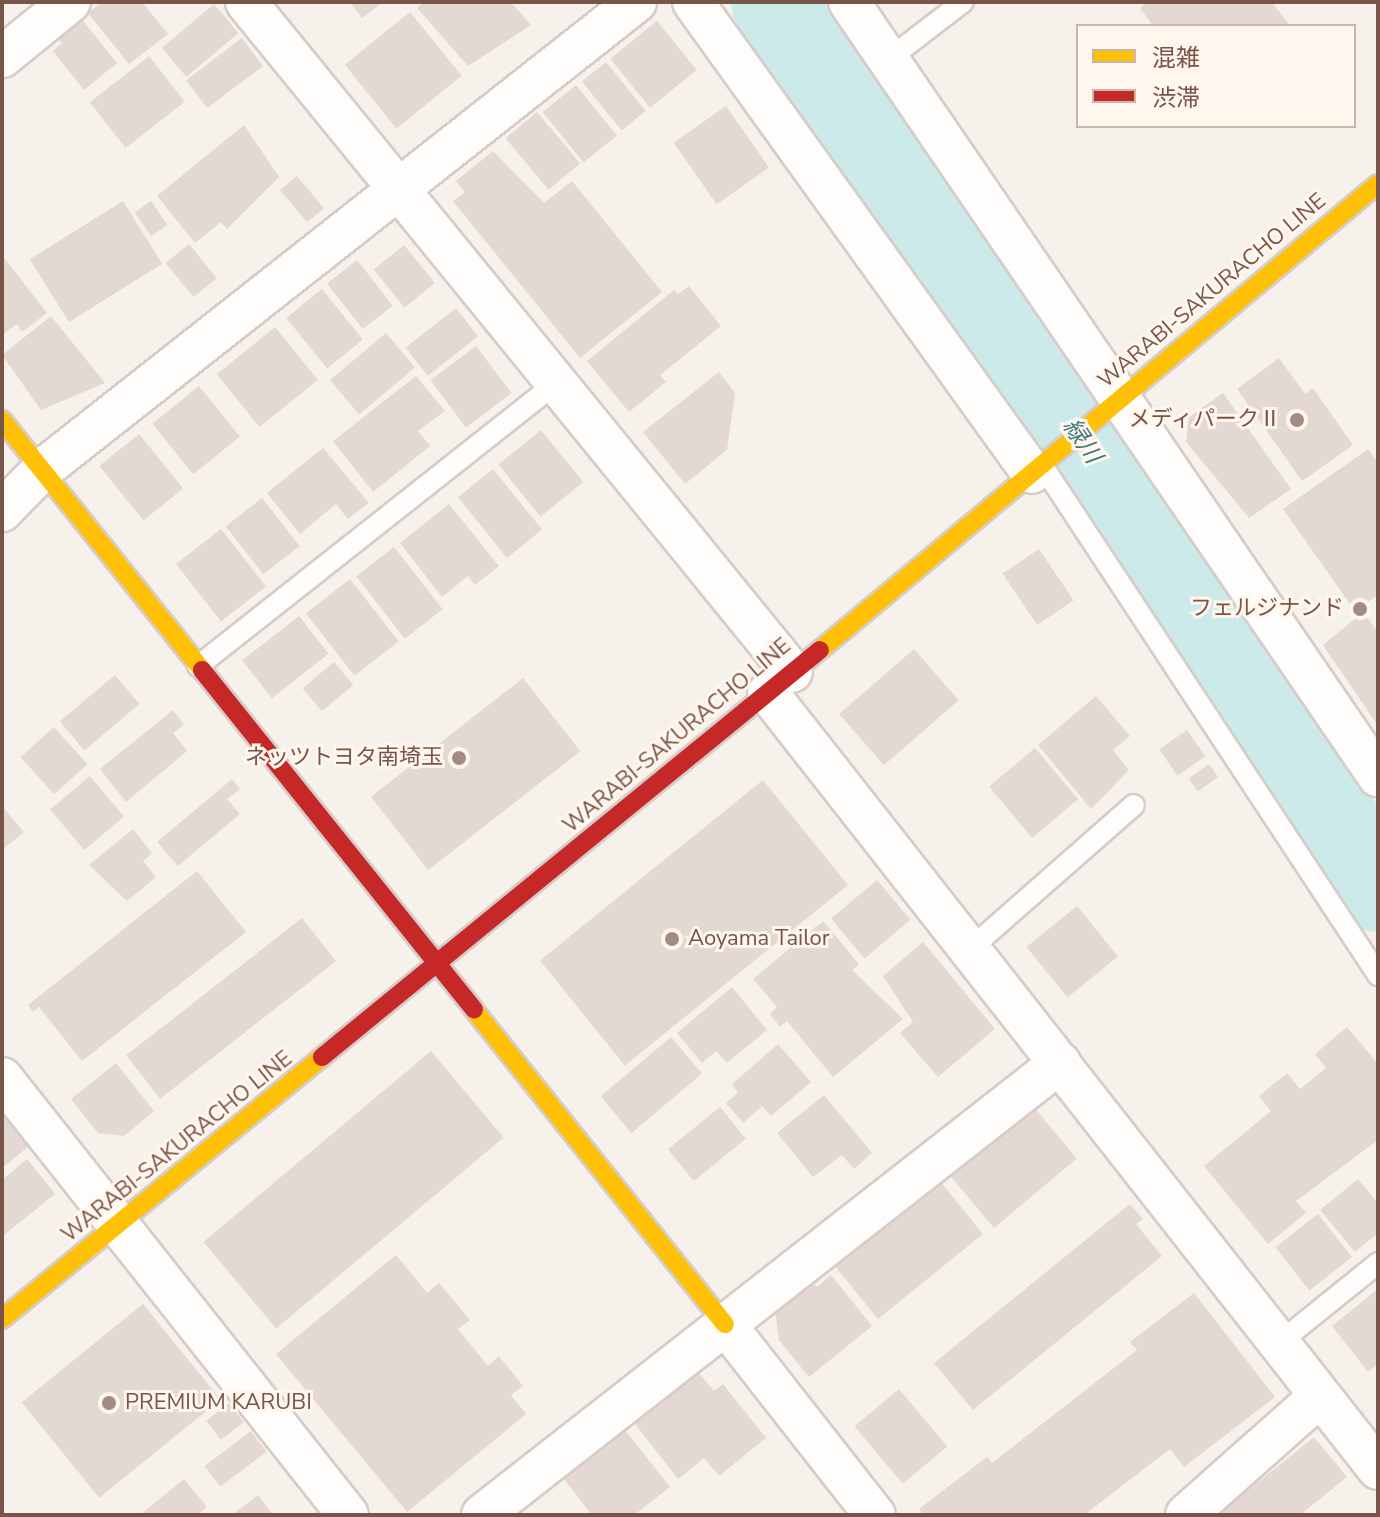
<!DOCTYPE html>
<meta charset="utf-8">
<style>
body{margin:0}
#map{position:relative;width:1380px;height:1517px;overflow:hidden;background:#f7f1eb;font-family:"Nunito Sans","Noto Sans JP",sans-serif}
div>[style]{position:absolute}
.river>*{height:90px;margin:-45px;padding:0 45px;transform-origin:45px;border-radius:45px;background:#cceae9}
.building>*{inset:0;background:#e4d8d2;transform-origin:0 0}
.roads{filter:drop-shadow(2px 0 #d6ccc8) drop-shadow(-2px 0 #d6ccc8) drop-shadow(0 2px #d6ccc8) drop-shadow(0 -2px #d6ccc8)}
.lane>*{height:20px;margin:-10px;padding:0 10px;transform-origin:10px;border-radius:10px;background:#fefdfc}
.street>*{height:40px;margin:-20px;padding:0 20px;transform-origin:20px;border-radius:20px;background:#fefdfc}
.slow>*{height:18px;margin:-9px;padding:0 9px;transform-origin:9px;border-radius:9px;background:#ffc107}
.jam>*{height:18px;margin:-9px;padding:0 9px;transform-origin:9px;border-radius:9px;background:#c62828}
.dots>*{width:22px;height:22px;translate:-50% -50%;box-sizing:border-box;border:4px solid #fff6ed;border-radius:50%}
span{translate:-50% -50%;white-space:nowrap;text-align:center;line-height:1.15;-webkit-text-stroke:6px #fff6ed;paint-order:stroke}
.street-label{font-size:22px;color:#785449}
.poi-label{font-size:22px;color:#785449}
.right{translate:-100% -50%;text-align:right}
.left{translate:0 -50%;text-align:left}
.water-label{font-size:24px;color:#3c7a7e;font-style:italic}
.frame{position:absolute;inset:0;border:4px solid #785449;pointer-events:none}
.legend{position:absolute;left:1076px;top:24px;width:280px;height:104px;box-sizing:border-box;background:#fff6ed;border:2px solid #c9b5ab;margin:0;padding:10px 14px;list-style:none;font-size:24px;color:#785449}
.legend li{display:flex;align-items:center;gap:16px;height:40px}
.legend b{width:40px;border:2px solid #c9b5ab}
</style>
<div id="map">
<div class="river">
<i style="left:776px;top:2px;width:447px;rotate:54.9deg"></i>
<i style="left:1033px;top:368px;width:623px;rotate:56.39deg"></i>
</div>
<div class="building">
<i style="clip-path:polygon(102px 2px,142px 2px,168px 34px,129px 64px,88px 13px)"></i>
<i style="clip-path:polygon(350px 2px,383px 2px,362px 18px)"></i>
<i style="clip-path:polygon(424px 2px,511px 2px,531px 25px,468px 66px,417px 8px)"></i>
<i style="clip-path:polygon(1149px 2px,1272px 2px,1290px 26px,1153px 26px,1140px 8px)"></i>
<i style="left:214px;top:4px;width:38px;height:68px;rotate:50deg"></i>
<i style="left:410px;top:12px;width:82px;height:84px;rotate:51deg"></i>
<i style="clip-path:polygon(80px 17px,117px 63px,84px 90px,53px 51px,62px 43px,56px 36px)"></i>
<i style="left:657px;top:21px;width:63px;height:60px;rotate:51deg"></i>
<i style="left:242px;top:38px;width:35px;height:70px;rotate:53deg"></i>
<i style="left:149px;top:56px;width:58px;height:75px;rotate:52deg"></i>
<i style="left:606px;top:62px;width:63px;height:31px;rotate:51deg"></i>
<i style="left:576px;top:85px;width:65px;height:43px;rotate:51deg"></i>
<i style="left:726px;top:106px;width:75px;height:64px;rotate:55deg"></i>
<i style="left:537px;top:112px;width:67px;height:41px;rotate:50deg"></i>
<i style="clip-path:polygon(244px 125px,279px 177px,227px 229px,221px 222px,195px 243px,157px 196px)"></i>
<i style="clip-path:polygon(493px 151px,544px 203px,572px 181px,662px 292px,580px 358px,453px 201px,465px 192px,456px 181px)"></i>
<i style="left:297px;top:176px;width:42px;height:22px;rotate:50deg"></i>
<i style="left:123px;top:201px;width:74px;height:110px;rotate:58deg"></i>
<i style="left:151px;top:201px;width:29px;height:20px;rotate:55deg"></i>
<i style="left:189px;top:244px;width:44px;height:30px;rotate:51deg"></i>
<i style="left:404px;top:245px;width:49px;height:39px;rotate:51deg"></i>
<i style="clip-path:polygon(2px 255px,47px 313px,22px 332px,17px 324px,2px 335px)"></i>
<i style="left:357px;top:260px;width:58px;height:38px;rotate:52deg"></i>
<i style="clip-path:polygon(689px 286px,721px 326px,660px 375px,666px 382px,629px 412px,587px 361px,674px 290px,678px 294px)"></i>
<i style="left:322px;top:289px;width:65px;height:46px;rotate:51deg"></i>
<i style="left:456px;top:308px;width:36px;height:64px;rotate:52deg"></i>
<i style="clip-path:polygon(51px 316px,105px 383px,41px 410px,2px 355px)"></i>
<i style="left:275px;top:327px;width:68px;height:75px;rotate:51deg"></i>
<i style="left:386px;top:333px;width:45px;height:73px;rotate:50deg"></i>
<i style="left:476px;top:346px;width:59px;height:57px;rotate:53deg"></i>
<i style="clip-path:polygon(1279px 358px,1305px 394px,1313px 388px,1353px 445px,1302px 481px,1237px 389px)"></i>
<i style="clip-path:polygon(719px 372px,735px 393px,727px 450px,685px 484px,643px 432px)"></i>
<i style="clip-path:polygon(416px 376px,445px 411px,418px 431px,430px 446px,373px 492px,333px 441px)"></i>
<i style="left:199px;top:386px;width:65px;height:60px;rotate:51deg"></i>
<i style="clip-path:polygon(1223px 393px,1291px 489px,1249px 518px,1186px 442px,1189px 417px)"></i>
<i style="left:541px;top:430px;width:67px;height:55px;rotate:51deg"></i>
<i style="left:139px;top:434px;width:70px;height:51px;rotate:51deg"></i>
<i style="clip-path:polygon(323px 448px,369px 503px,348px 519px,336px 504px,300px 534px,267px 493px)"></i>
<i style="clip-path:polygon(1368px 449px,1378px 463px,1378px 595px,1355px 611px,1283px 509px)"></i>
<i style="left:493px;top:469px;width:78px;height:45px;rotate:51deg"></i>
<i style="left:262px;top:498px;width:61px;height:46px;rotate:52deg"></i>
<i style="clip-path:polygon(449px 504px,499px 566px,475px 585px,468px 576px,442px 597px,400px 543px)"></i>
<i style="left:221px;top:529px;width:73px;height:57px;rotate:52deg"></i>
<i style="left:394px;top:547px;width:79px;height:48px;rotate:52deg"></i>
<i style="left:1039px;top:549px;width:62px;height:44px;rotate:56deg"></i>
<i style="left:350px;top:579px;width:79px;height:56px;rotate:52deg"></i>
<i style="clip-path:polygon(1363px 612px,1378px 632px,1378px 726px,1323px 645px)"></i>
<i style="left:299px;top:616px;width:48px;height:72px;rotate:52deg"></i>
<i style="left:914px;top:649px;width:68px;height:99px;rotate:49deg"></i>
<i style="left:334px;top:662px;width:30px;height:41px;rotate:50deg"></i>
<i style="left:115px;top:675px;width:38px;height:72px;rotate:50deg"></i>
<i style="left:523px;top:678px;width:93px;height:193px;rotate:52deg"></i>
<i style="clip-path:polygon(1096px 696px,1130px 736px,1113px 750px,1129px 770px,1091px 809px,1038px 745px)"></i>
<i style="clip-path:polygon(173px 710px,184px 725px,173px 733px,187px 751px,126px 802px,100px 769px)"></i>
<i style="left:54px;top:727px;width:50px;height:45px;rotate:48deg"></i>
<i style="left:1187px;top:730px;width:32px;height:34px;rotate:55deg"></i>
<i style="left:1035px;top:748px;width:67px;height:60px;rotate:50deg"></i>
<i style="left:1209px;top:764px;width:16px;height:25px;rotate:55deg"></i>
<i style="left:90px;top:776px;width:53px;height:52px;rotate:50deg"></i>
<i style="clip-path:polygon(232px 779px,240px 789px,227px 799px,240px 814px,178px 866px,157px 842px)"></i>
<i style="left:763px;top:780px;width:135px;height:287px;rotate:51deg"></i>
<i style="clip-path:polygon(2px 806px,24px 832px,2px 850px)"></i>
<i style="clip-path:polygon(133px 829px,152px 853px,143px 861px,156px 877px,127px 901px,89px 865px)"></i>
<i style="clip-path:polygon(197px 871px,246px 932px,82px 1061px,39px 1007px,33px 1012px,28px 1005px)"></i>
<i style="left:877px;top:880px;width:52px;height:60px;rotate:50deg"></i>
<i style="left:1077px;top:906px;width:65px;height:65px;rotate:51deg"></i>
<i style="left:302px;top:918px;width:55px;height:223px;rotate:52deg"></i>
<i style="clip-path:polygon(823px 921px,859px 964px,852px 970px,903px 1019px,833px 1077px,787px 1021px,780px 1027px,770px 1014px,777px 1007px,753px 979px)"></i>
<i style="clip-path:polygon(923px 942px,995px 1029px,938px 1077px,900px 1033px,913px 1022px,883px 976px)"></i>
<i style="clip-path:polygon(732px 987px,767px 1030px,727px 1063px,716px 1051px,702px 1063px,677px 1033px)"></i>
<i style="clip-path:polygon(1347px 1027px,1378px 1064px,1378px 1140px,1296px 1201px,1306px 1213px,1268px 1244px,1204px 1166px,1271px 1111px,1259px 1096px,1287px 1073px,1300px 1089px,1326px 1068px,1315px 1054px)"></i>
<i style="left:671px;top:1037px;width:48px;height:92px;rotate:50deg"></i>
<i style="clip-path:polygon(778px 1044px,811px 1082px,771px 1116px,762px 1106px,743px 1123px,726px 1103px,738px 1093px,732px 1084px)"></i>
<i style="left:431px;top:1051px;width:113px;height:297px;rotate:50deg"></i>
<i style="clip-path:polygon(116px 1063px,154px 1111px,124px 1136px,98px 1133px,71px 1099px)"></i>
<i style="clip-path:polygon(824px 1095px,872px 1153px,854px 1169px,842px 1155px,813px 1177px,777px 1133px)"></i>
<i style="left:1026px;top:1098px;width:79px;height:108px;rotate:50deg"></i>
<i style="clip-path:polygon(2px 1103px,29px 1146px,2px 1168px)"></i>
<i style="left:720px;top:1107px;width:41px;height:67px;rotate:51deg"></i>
<i style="clip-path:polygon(27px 1159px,55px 1194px,4px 1235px,2px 1180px)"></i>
<i style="left:935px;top:1175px;width:76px;height:135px;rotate:51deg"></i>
<i style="clip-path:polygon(1358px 1179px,1378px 1203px,1378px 1233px,1355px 1252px,1320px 1210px)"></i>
<i style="clip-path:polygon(1130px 1204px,1143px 1219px,1136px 1224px,1162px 1256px,973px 1410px,934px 1363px)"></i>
<i style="left:1318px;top:1214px;width:55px;height:54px;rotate:52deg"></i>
<i style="clip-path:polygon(396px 1255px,427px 1293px,439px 1283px,470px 1320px,458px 1329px,488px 1366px,499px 1356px,523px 1386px,511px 1395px,526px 1414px,407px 1512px,276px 1354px)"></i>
<i style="clip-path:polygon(831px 1275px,872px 1326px,809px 1377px,779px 1340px,775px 1310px,811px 1280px,817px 1287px)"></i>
<i style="clip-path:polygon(1378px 1289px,1378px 1364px,1368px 1372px,1332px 1326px)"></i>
<i style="clip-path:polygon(1194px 1293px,1275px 1397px,1184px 1467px,1170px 1449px,1084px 1515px,923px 1515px,919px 1509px,987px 1457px,992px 1463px,1137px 1350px,1130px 1342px)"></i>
<i style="left:143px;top:1304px;width:123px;height:156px;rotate:51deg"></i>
<i style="clip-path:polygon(699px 1373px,714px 1391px,723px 1384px,766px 1438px,719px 1476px,704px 1458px,678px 1479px,635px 1424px)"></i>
<i style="left:899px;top:1389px;width:75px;height:58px;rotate:50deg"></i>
<i style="left:229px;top:1403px;width:24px;height:29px;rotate:52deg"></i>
<i style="clip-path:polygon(625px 1430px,670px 1487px,634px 1515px,592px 1515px,563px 1478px)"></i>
<i style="left:251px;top:1431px;width:26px;height:58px;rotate:53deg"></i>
<i style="clip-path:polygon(1314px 1437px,1347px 1477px,1300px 1515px,1217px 1515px)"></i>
<i style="clip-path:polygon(184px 1479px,207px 1507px,197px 1515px,140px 1515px)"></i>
<i style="clip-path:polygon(258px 1495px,273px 1515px,232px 1515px)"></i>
</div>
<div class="roads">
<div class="lane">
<i style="left:890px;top:58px;width:92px;rotate:-37.5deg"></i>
<i style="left:1042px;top:465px;width:611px;rotate:56.62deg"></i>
<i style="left:198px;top:666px;width:456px;rotate:-38.3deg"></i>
<i style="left:970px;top:949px;width:218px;rotate:-41.3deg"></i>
<i style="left:1279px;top:1343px;width:127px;rotate:-38.9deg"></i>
</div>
<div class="street">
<i style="left:246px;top:2px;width:864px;rotate:50.82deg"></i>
<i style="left:693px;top:2px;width:580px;rotate:54.26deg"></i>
<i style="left:849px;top:2px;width:938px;rotate:55.65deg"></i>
<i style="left:2px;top:57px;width:87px;rotate:-39deg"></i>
<i style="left:2px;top:511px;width:57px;rotate:-45.7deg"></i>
<i style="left:42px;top:470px;width:756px;rotate:-38.23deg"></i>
<i style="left:768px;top:693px;width:987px;rotate:51.83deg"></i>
<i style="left:2px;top:1078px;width:557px;rotate:51.63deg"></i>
<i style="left:725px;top:1324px;width:243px;rotate:51.9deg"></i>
<i style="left:482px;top:1515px;width:734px;rotate:-38.03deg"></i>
<i style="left:1186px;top:1515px;width:179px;rotate:-41.6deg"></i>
</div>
<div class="slow">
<i style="left:2px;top:420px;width:320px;rotate:51.3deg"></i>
<i style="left:820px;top:650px;width:727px;rotate:-39.87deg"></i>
<i style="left:474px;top:1010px;width:402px;rotate:51.4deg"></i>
<i style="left:2px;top:1319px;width:414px;rotate:-39.3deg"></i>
</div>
<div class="jam">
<i style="left:202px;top:670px;width:435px;rotate:51.3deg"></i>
<i style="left:322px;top:1057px;width:643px;rotate:-39.26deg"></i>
</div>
</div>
<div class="dots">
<i style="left:1297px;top:420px;background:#a48b82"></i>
<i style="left:1360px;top:609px;background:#a48b82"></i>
<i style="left:459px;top:758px;background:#a48b82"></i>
<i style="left:672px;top:939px;background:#a48b82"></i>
<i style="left:109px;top:1403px;background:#a48b82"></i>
</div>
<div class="street-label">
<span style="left:1212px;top:291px;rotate:-40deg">WARABI-SAKURACHO LINE</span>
<span style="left:677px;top:736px;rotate:-40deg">WARABI-SAKURACHO LINE</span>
<span style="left:177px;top:1147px;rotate:-39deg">WARABI-SAKURACHO LINE</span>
</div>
<div class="poi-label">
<span class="right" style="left:1281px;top:420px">メディパークⅡ</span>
<span class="right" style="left:1344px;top:609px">フェルジナンド</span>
<span class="right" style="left:443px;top:758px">ネッツトヨタ南埼玉</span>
<span class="left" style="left:688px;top:939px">Aoyama Tailor</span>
<span class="left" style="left:125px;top:1403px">PREMIUM KARUBI</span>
</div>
<div class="water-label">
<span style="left:1082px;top:441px;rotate:56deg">緑川</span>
</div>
<div class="frame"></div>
<ul class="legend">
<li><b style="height:10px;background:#ffc107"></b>混雑</li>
<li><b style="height:10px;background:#c62828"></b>渋滞</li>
</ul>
</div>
